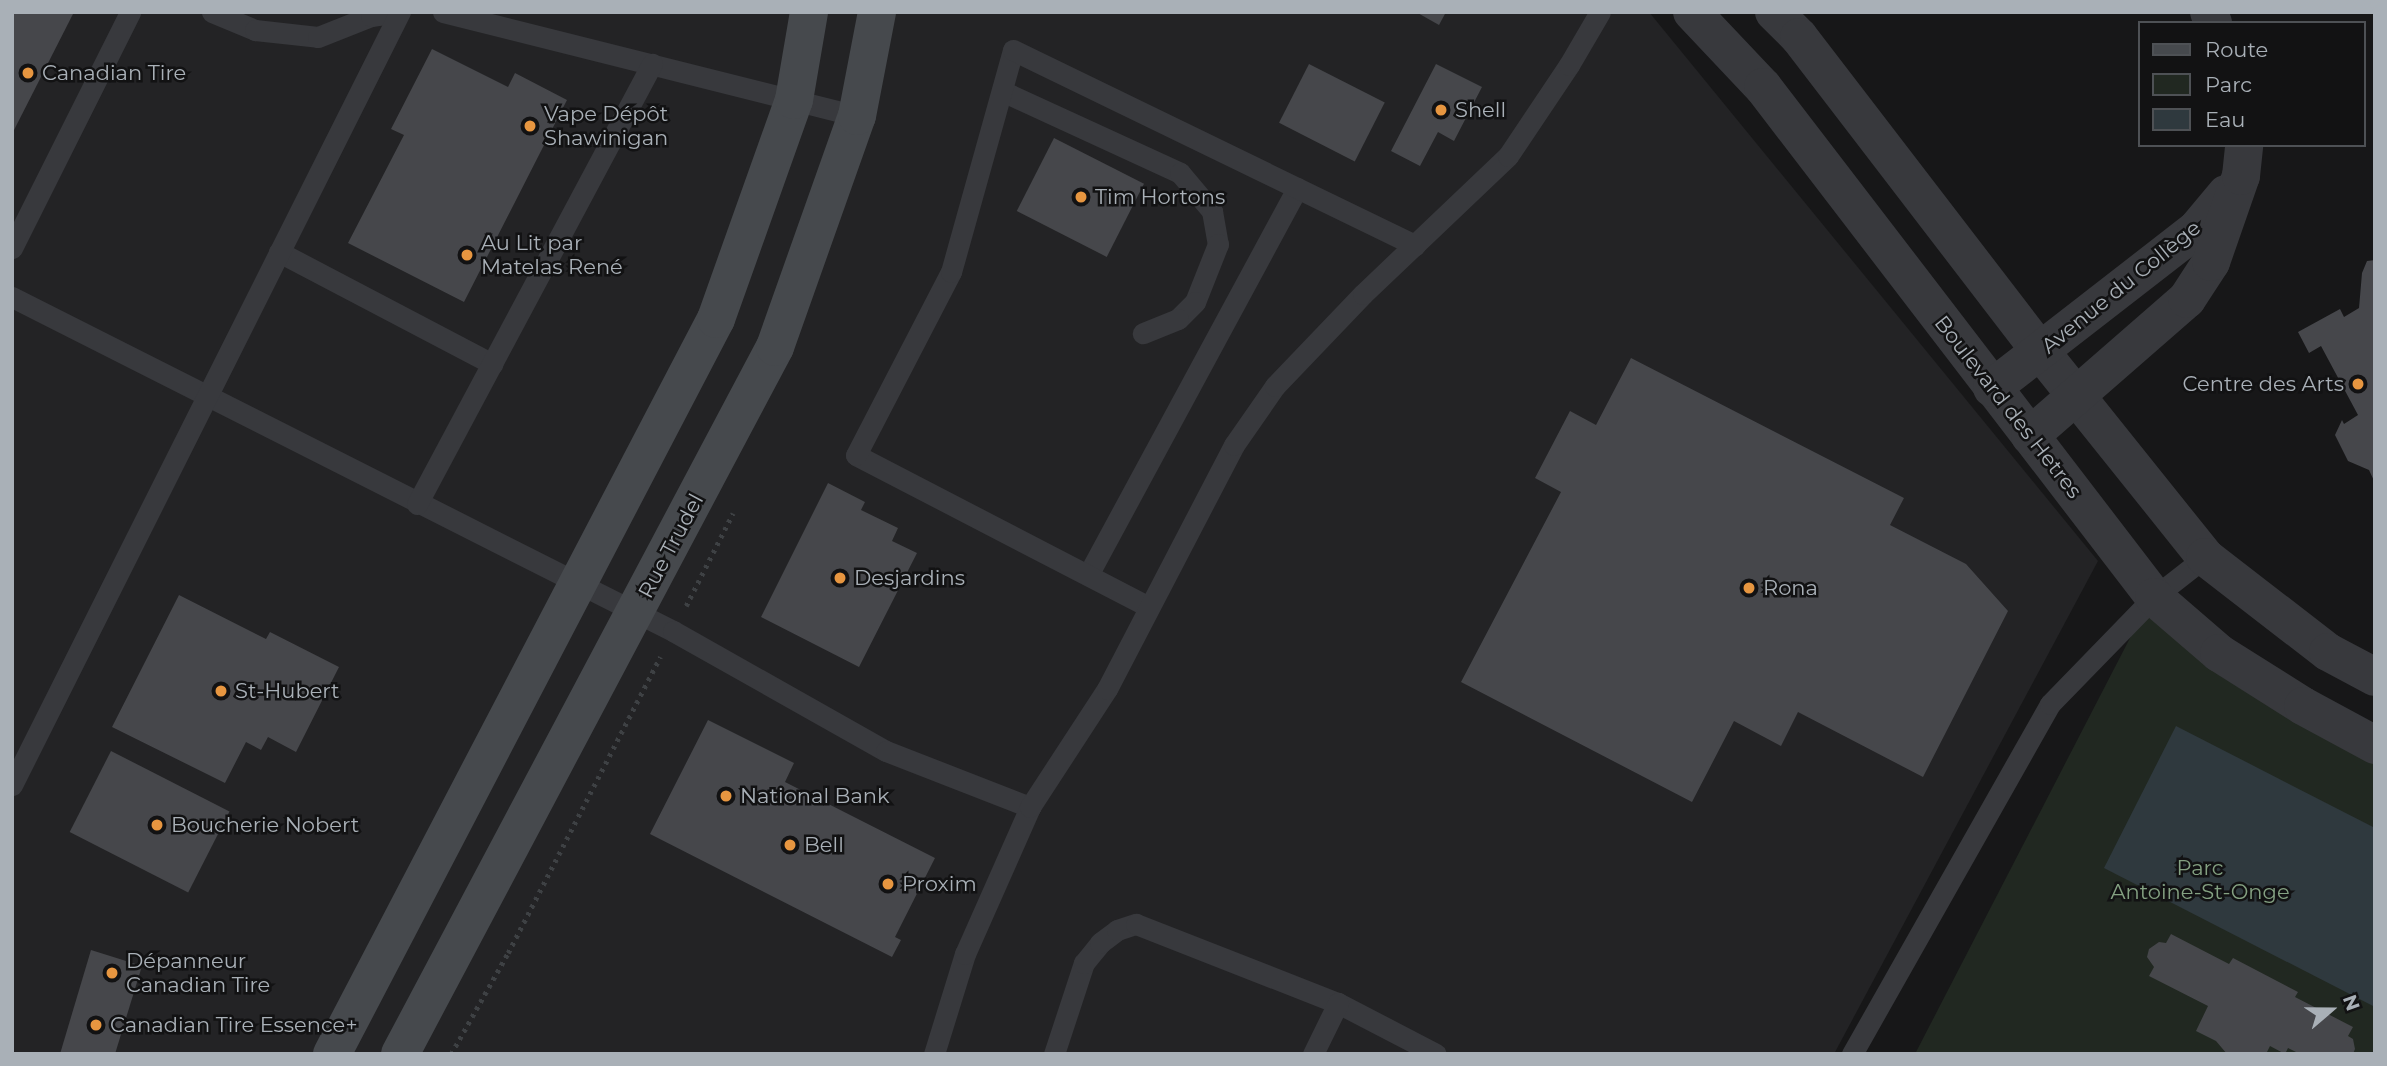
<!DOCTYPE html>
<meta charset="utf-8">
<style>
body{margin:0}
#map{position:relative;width:2387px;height:1066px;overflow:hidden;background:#171718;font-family:Montserrat,sans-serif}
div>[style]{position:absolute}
.built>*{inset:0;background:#232325}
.green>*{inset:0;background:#212821}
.water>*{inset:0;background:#2f393e}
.building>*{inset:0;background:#46474b;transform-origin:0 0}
.path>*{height:4.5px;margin-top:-2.25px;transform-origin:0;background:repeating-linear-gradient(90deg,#3e4144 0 3.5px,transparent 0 8.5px)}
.service>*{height:21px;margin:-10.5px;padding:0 10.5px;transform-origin:10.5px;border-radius:10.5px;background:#38393d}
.tertiary>*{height:38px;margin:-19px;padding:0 19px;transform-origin:19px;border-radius:19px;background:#38393d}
.secondary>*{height:38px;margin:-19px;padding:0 19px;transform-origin:19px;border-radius:19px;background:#46494d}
.dots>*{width:19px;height:19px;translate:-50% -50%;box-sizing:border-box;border:4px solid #121213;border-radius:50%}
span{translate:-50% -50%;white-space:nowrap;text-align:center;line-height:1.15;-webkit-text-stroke:5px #121213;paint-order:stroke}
.poi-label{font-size:21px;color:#a9b0b7}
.left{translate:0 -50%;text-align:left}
.right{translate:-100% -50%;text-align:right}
.street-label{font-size:21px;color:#a9b0b7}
.park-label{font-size:21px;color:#84a182}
.frame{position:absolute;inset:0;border:14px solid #a9b0b7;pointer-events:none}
.legend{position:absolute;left:2138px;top:21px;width:228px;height:126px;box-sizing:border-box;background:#121213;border:2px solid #4e5155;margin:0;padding:9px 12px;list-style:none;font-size:21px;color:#a9b0b7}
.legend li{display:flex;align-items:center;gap:14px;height:35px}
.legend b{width:35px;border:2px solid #4e5155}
.north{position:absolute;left:2296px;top:975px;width:70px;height:70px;-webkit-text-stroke:5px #121213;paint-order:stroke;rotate:70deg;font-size:19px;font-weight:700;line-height:28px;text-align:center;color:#a9b0b7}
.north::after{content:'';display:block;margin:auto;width:24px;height:32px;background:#a9b0b7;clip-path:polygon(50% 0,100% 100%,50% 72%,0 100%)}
</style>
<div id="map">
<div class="built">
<i style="clip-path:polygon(12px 12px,1649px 12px,2098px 561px,1834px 1054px,12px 1054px)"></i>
</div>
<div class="green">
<i style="clip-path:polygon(2145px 609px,2375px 752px,2375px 1054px,1915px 1054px)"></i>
</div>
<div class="water">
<i style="clip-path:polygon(2176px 726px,2375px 828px,2375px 1007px,2104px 868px)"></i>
</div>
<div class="building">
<i style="clip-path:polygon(12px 12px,74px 12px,12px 134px)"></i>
<i style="clip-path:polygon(1416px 12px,1446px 12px,1439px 25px)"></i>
<i style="clip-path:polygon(432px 49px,508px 87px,515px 73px,567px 100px,464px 302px,348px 243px,404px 135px,391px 129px)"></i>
<i style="left:1309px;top:64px;width:85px;height:66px;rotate:27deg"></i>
<i style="clip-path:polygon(1436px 64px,1482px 87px,1454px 141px,1438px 132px,1420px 166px,1391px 151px)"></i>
<i style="left:1054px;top:138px;width:101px;height:82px;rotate:27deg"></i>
<i style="clip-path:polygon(2375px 260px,2375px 483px,2369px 470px,2348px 461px,2335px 435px,2342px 420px,2344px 424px,2358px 415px,2321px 346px,2309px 353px,2298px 332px,2340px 309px,2344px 317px,2359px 308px,2362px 273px,2367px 261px)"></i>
<i style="clip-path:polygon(1631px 358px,1904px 498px,1890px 525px,1966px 564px,2008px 611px,1923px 777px,1798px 712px,1781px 746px,1734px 721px,1692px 802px,1461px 682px,1561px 492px,1535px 478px,1570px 411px,1596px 425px)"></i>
<i style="clip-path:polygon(828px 483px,865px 502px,861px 510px,898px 528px,892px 541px,917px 553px,859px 667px,761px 617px)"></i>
<i style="clip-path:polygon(179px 595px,266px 639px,270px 632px,339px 667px,296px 752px,268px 737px,261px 750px,246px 742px,225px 783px,112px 727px)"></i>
<i style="clip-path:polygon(708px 720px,794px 763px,785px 782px,935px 858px,895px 937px,901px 940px,892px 957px,650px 834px)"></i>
<i style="left:111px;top:751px;width:133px;height:91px;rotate:27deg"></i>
<i style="clip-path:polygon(2171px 934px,2229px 964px,2233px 958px,2298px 992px,2295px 997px,2353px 1027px,2348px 1036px,2353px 1039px,2355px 1049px,2353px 1054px,2300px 1054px,2288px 1048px,2285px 1054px,2270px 1046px,2266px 1054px,2227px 1054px,2216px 1041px,2196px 1031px,2208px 1006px,2149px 976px,2154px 967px,2147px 957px,2149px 949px,2159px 942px,2166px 943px)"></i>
<i style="clip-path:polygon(91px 950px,142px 966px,115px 1054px,60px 1054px)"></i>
</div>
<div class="path">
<i style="left:686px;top:606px;width:104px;rotate:-63.2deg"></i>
<i style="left:451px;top:1054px;width:116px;rotate:-60.6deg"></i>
<i style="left:508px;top:953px;width:333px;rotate:-62.8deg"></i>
</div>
<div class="service">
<i style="left:212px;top:12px;width:47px;rotate:22.7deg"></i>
<i style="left:255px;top:30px;width:63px;rotate:6.3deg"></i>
<i style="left:318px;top:37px;width:57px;rotate:-21.6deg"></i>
<i style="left:371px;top:16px;width:28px;rotate:-8deg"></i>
<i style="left:443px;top:12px;width:427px;rotate:14.1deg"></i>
<i style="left:1002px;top:91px;width:196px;rotate:24.7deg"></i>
<i style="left:1180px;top:173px;width:50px;rotate:49.9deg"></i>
<i style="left:1212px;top:211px;width:34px;rotate:80deg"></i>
<i style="left:1218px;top:244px;width:62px;rotate:111.6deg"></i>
<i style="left:1195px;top:302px;width:24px;rotate:135deg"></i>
<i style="left:1178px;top:319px;width:38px;rotate:158deg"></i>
<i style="left:12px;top:248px;width:264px;rotate:-63.4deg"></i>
<i style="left:279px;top:252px;width:241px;rotate:27.7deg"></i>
<i style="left:12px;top:297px;width:741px;rotate:26.81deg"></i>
<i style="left:673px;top:631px;width:244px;rotate:29.4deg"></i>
<i style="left:886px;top:751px;width:155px;rotate:21.3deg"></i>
<i style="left:417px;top:504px;width:499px;rotate:-61.9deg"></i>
<i style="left:1088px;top:575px;width:440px;rotate:-61.6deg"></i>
<i style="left:1149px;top:607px;width:330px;rotate:-152.6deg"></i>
<i style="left:856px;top:455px;width:206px;rotate:-62.6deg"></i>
<i style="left:951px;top:272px;width:230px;rotate:-74.4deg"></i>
<i style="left:1013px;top:50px;width:447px;rotate:25.9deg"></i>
<i style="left:12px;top:785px;width:865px;rotate:-63.35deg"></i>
<i style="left:934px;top:1054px;width:105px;rotate:-72.8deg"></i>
<i style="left:965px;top:954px;width:161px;rotate:-66.1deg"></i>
<i style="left:1030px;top:807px;width:141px;rotate:-56.9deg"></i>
<i style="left:1107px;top:689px;width:275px;rotate:-62.5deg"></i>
<i style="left:1234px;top:445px;width:72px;rotate:-55.2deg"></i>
<i style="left:1275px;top:386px;width:127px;rotate:-46.3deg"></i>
<i style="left:1363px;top:294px;width:200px;rotate:-43.6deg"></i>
<i style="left:1508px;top:156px;width:110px;rotate:-56.2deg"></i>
<i style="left:1569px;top:65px;width:61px;rotate:-59.7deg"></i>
<i style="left:1054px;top:1054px;width:96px;rotate:-71.8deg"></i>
<i style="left:1084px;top:963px;width:26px;rotate:-51deg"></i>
<i style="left:1100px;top:943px;width:21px;rotate:-37deg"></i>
<i style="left:1117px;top:930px;width:20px;rotate:-18deg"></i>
<i style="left:1136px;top:924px;width:217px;rotate:21.4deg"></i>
<i style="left:1338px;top:1003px;width:110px;rotate:27.5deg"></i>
<i style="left:1313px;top:1054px;width:57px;rotate:-63.9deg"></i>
<i style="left:1852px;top:1054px;width:402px;rotate:-60.5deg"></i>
<i style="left:2050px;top:704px;width:149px;rotate:-45.8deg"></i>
<i style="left:2154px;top:597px;width:65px;rotate:-38.1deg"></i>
</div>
<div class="tertiary">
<i style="left:1692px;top:12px;width:103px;rotate:46.6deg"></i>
<i style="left:1763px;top:87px;width:643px;rotate:52.52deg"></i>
<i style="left:2154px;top:597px;width:86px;rotate:40.7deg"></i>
<i style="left:2219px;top:653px;width:99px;rotate:32.2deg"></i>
<i style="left:2303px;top:706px;width:82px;rotate:28.4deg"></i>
<i style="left:1774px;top:12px;width:35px;rotate:45deg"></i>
<i style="left:1799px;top:37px;width:397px;rotate:52.5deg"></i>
<i style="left:2041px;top:352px;width:263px;rotate:51.3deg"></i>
<i style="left:2205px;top:557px;width:155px;rotate:37.7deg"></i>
<i style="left:2328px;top:652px;width:53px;rotate:28deg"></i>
<i style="left:2209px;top:12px;width:12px;rotate:70deg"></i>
<i style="left:1992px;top:388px;width:258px;rotate:-37.8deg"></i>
<i style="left:2196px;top:230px;width:47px;rotate:-50.2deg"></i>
<i style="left:2030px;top:436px;width:208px;rotate:-41.1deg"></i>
<i style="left:2187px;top:299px;width:44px;rotate:-57deg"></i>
<i style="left:2211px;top:262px;width:91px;rotate:-70.8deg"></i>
<i style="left:2241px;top:176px;width:31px;rotate:-84deg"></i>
</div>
<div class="secondary">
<i style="left:332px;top:1054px;width:829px;rotate:-62.42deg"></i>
<i style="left:716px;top:319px;width:232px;rotate:-70.4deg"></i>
<i style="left:794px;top:100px;width:89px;rotate:-80.3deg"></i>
<i style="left:400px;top:1054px;width:800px;rotate:-62.06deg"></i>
<i style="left:775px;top:347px;width:245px;rotate:-70.5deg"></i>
<i style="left:857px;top:116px;width:106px;rotate:-79.1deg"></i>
</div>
<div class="dots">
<i style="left:28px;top:73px;background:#e79640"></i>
<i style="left:1441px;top:110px;background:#e79640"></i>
<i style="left:530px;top:126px;background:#e79640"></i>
<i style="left:1081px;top:197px;background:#e79640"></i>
<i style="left:467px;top:255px;background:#e79640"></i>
<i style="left:2358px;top:384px;background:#e79640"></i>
<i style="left:840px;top:578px;background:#e79640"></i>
<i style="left:1749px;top:588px;background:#e79640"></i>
<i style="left:221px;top:691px;background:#e79640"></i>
<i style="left:726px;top:796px;background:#e79640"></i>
<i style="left:157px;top:825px;background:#e79640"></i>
<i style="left:790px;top:845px;background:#e79640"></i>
<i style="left:888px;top:884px;background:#e79640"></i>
<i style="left:112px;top:973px;background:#e79640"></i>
<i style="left:96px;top:1025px;background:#e79640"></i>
</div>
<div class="poi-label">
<span class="left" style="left:42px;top:73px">Canadian Tire</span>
<span class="left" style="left:1455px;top:110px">Shell</span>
<span class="left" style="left:544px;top:126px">Vape Dépôt<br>Shawinigan</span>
<span class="left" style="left:1095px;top:197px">Tim Hortons</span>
<span class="left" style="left:481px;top:255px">Au Lit par<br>Matelas René</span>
<span class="right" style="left:2344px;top:384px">Centre des Arts</span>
<span class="left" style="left:854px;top:578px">Desjardins</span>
<span class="left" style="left:1763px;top:588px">Rona</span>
<span class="left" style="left:235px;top:691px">St-Hubert</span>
<span class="left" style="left:740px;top:796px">National Bank</span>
<span class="left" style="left:171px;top:825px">Boucherie Nobert</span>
<span class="left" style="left:804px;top:845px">Bell</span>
<span class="left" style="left:902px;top:884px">Proxim</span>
<span class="left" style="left:126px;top:973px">Dépanneur<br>Canadian Tire</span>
<span class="left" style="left:110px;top:1025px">Canadian Tire Essence+</span>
</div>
<div class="street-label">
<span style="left:2121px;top:287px;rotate:-39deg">Avenue du Collège</span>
<span style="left:2008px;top:407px;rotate:52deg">Boulevard des Hetres</span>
<span style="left:671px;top:546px;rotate:-62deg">Rue Trudel</span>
</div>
<div class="park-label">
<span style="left:2200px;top:880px">Parc<br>Antoine-St-Onge</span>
</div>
<div class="frame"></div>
<ul class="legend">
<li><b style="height:9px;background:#46494d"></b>Route</li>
<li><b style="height:19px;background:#212821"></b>Parc</li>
<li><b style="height:19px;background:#2f393e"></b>Eau</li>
</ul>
<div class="north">N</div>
</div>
